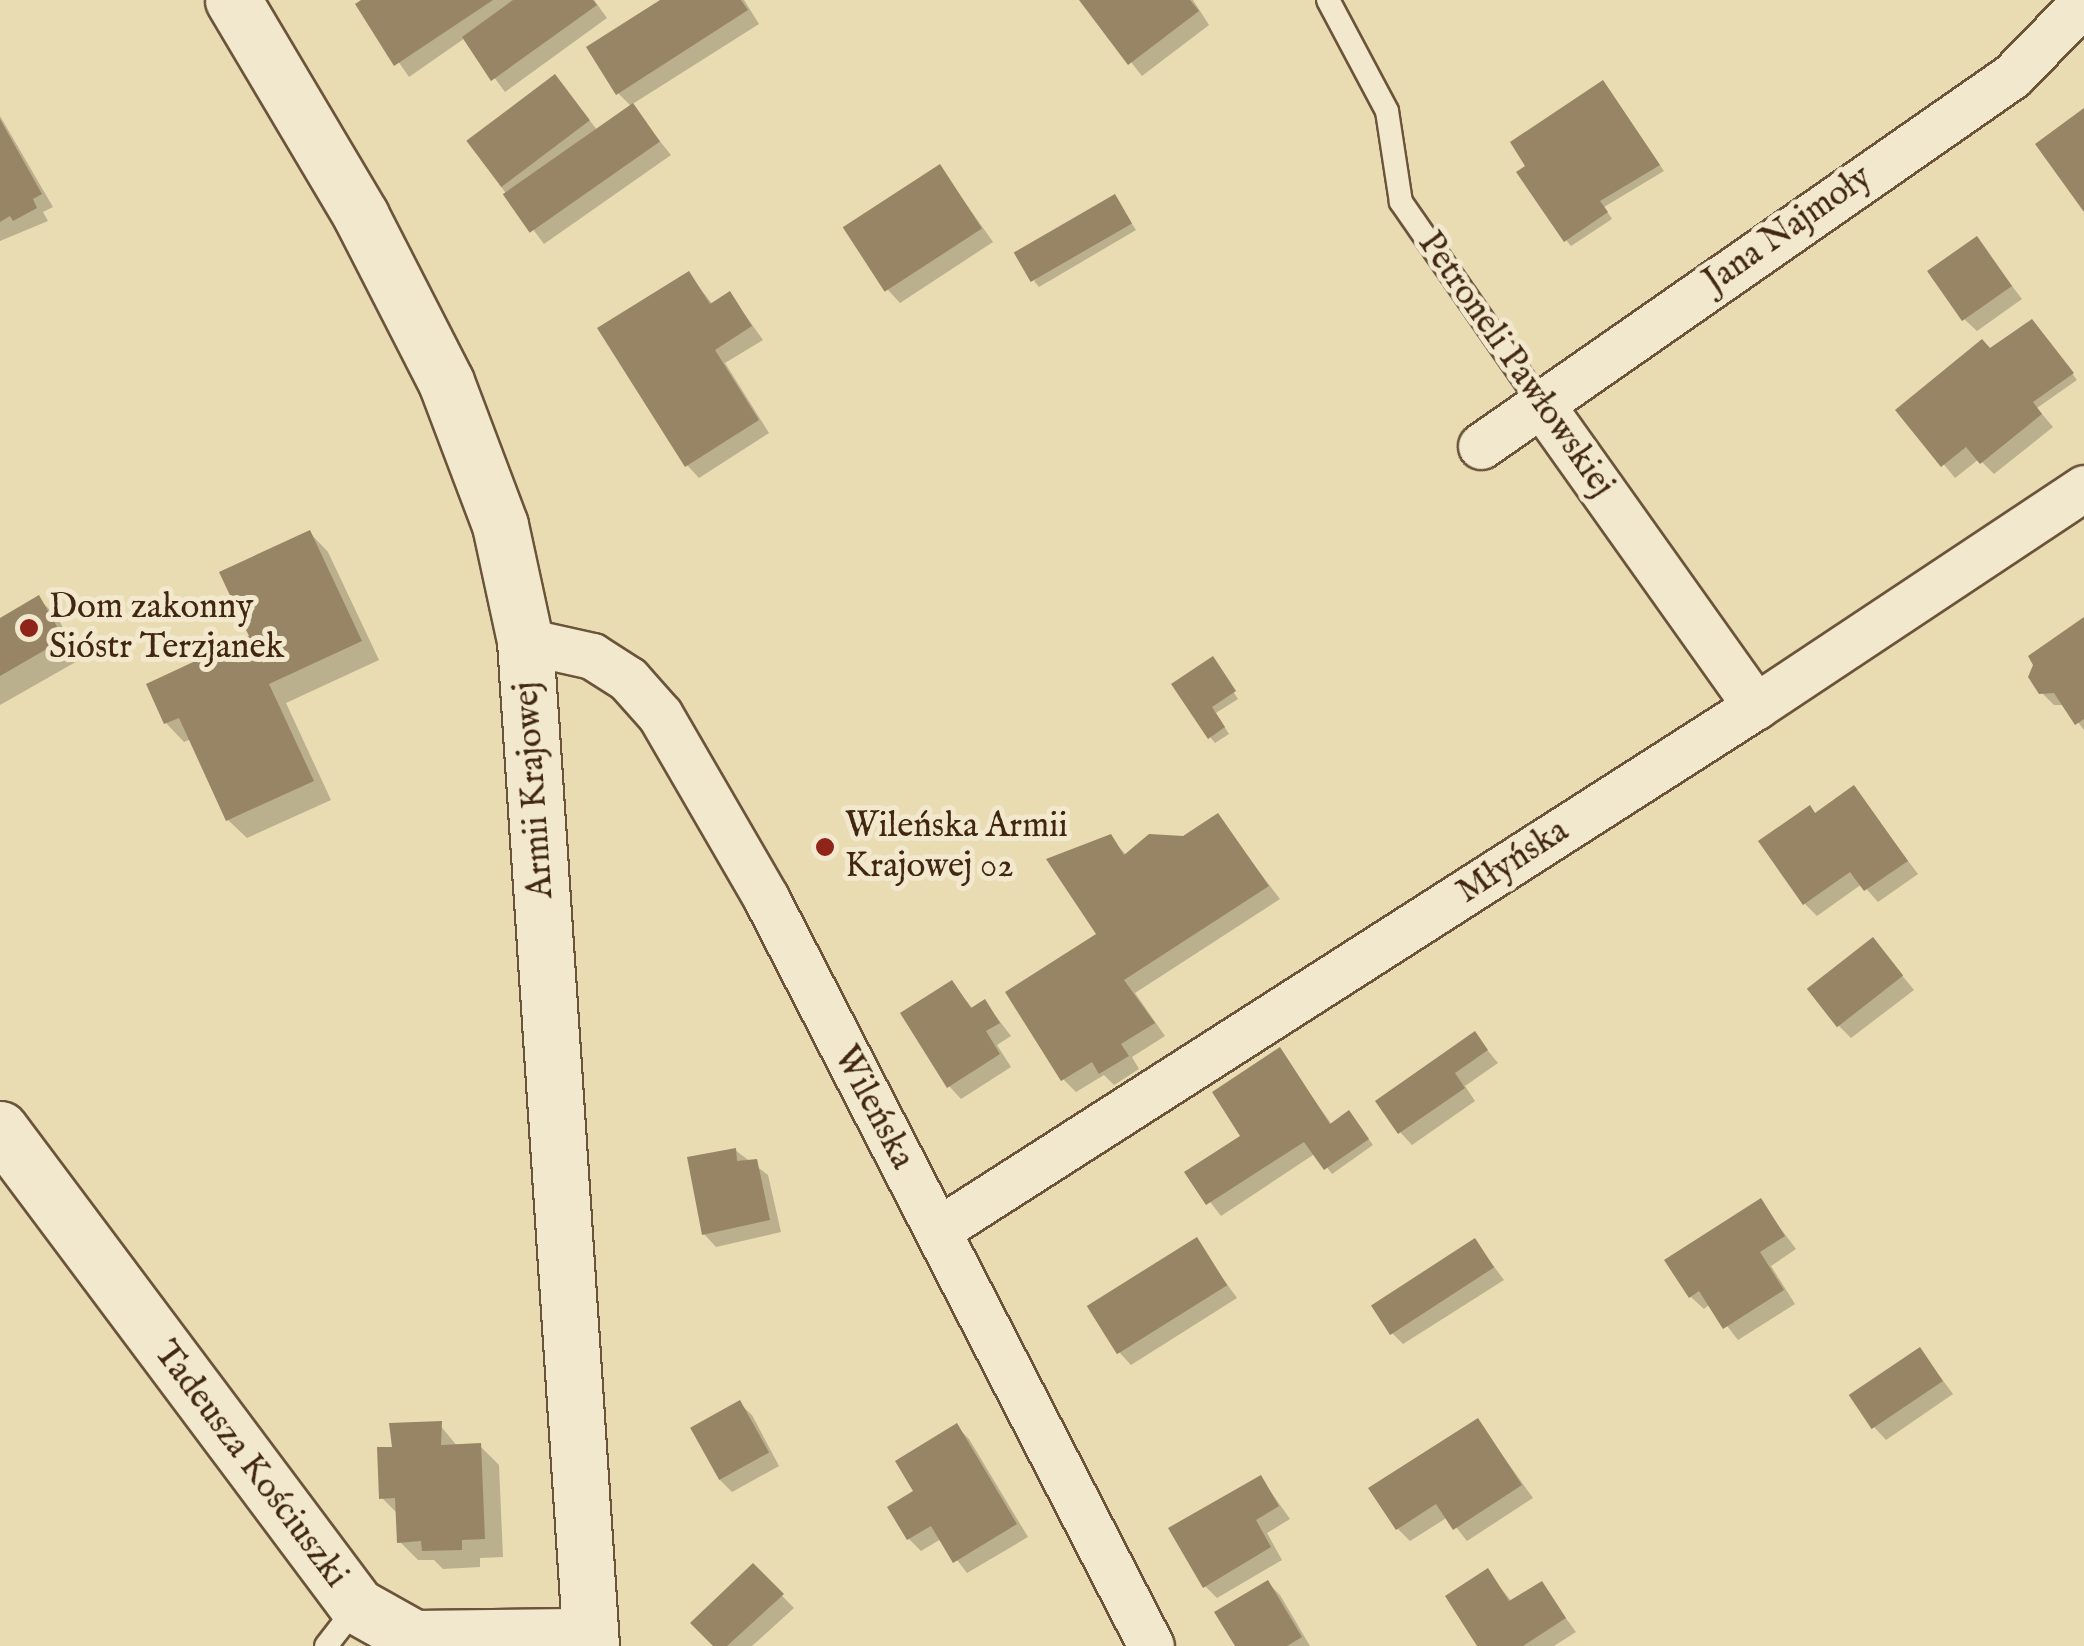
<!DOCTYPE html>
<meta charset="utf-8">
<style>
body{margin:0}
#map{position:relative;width:2084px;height:1646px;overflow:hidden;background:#e9dcb2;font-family:"IM FELL English",serif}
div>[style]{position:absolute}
.shadow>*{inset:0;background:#0003}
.building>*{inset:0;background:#988565;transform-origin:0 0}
.roads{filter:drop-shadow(2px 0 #6b543a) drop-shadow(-2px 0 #6b543a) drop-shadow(0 2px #6b543a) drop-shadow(0 -2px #6b543a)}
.service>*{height:22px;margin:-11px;padding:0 11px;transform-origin:11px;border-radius:11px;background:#f1e8cd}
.minor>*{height:45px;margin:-22.5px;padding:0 22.5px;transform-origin:22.5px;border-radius:22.5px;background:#f1e8cd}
.tertiary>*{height:55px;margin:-27.5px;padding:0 27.5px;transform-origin:27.5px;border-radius:27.5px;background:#f1e8cd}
.secondary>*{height:55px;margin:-27.5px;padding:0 27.5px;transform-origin:27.5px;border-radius:27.5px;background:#f1e8cd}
.dots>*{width:28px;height:28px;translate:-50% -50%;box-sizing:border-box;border:5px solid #f1e8cd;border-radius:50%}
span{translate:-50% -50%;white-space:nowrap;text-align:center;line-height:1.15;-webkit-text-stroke:10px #f1e8cd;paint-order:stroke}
.street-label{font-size:35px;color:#412612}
.poi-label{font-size:35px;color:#412612}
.left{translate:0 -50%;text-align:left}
</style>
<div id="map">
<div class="shadow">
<i style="clip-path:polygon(365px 0,594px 0,607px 18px,505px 92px,465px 38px,409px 77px,359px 5px)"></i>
<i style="clip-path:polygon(664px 0,744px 0,759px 24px,631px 105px,671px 155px,544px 244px,499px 184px,555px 77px,598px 131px,632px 107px,618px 93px)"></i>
<i style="clip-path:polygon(1082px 0,1193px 0,1209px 25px,1142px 76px)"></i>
<i style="clip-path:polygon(1608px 88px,1664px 171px,1604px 207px,1612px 219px,1571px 246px,1566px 240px)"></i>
<i style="clip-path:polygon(0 116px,53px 207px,43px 212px,48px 221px,0 241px)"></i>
<i style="clip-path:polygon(940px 167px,993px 242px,900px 303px,888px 290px)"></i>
<i style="clip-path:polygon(1115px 197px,1136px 230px,1039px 287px,1034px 281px)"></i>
<i style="clip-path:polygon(1976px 239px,2022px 299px,1977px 331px,1964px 319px)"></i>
<i style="clip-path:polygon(689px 274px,713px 305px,730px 294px,763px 340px,725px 363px,769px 433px,699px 478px,687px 465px)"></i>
<i style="clip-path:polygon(2037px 327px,2077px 380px,2037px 408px,2053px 427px,1994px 474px,1979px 459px,1955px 478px,1899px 410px,1991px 351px)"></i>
<i style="clip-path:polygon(310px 533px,328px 552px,379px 660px,286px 703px,331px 800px,247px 838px,228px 820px,191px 739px,184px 742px,166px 723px,252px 638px)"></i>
<i style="clip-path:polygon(38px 598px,57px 617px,81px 659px,0 705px,0 621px)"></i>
<i style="clip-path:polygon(2084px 620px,2084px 730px,2065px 705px,2054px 705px,2041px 692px)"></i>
<i style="clip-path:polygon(1214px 662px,1238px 699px,1216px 713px,1229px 734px,1215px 743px,1210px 737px)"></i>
<i style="clip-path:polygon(1854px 789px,1918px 874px,1878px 902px,1862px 884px,1817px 916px,1805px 904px,1816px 815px)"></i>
<i style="clip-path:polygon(1217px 817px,1280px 899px,1135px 993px,1165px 1036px,1132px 1057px,1139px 1069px,1114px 1085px,1104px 1075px,1076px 1092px,1063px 1079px,1099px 935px,1110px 837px,1127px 856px,1183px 839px)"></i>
<i style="clip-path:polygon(1873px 940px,1914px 990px,1851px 1038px,1839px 1026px)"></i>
<i style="clip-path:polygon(952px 983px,973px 1009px,985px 1002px,1011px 1036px,997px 1045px,1011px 1067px,961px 1099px,949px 1086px)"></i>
<i style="clip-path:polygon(1475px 1035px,1498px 1063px,1465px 1086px,1475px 1101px,1412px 1145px,1400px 1132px)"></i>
<i style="clip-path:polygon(1279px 1050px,1332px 1125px,1354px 1119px,1373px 1145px,1332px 1174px,1316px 1153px,1221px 1216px,1188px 1173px,1244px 1137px)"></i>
<i style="clip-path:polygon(735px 1150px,768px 1175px,781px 1232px,716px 1247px,704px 1234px)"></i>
<i style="clip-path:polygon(1760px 1201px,1796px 1249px,1771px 1266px,1795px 1304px,1738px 1340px,1710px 1304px,1704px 1309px,1691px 1297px,1668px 1261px)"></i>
<i style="clip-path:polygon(1196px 1241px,1237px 1298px,1131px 1365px,1119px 1352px)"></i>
<i style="clip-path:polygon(1475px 1241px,1504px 1280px,1403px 1344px,1391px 1332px)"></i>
<i style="clip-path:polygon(1920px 1350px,1953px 1394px,1886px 1440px,1874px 1427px)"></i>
<i style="clip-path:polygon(739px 1403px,752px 1415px,779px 1466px,732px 1492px,720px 1480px)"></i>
<i style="clip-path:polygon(1478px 1421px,1533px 1498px,1467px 1541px,1448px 1517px,1410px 1541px,1398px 1529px)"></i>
<i style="clip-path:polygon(439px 1424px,458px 1447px,480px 1446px,499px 1465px,503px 1557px,480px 1558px,480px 1567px,443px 1569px,434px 1560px,418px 1560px,400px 1542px,399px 1515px,382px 1498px,395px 1449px)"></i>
<i style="clip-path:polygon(957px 1427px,969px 1439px,1028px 1537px,967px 1573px,941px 1539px,921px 1551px,909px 1539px,917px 1492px)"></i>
<i style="clip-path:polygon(1261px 1478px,1290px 1519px,1267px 1533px,1282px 1560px,1217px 1598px,1205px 1586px)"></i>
<i style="clip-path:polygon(753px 1566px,794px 1608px,752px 1646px,717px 1646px)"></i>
<i style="clip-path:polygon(1488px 1572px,1512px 1602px,1541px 1584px,1576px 1632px,1554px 1646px,1480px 1646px)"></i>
<i style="clip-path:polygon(1268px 1583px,1280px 1595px,1310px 1646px,1238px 1646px)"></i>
</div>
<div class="building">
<i style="clip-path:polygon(361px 0,493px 0,394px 66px,355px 4px)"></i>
<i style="clip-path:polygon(513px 0,593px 0,597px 5px,491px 81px,462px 37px)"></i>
<i style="clip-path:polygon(660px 0,741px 0,748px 10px,616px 95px,586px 47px)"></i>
<i style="clip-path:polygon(1079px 0,1190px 0,1199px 11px,1128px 65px)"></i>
<i style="left:555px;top:74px;width:58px;height:111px;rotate:53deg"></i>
<i style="clip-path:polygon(1603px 80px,1660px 165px,1600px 201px,1608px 212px,1564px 242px,1516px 172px,1525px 166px,1510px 142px)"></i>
<i style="left:633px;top:103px;width:47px;height:159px;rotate:55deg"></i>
<i style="clip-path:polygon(2084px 108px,2084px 212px,2035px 144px)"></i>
<i style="clip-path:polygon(0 119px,42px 194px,33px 199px,37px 208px,13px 221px,10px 216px,0 222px)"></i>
<i style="left:940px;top:164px;width:77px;height:116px;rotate:57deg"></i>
<i style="left:1115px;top:194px;width:34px;height:117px;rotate:60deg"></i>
<i style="left:1977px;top:236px;width:61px;height:61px;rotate:55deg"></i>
<i style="clip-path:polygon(689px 271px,710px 304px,730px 291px,752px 326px,715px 350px,759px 420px,685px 467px,597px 328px)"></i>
<i style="clip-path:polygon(2032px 319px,2074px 373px,2033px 402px,2042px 414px,1980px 464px,1966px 447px,1941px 467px,1895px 410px,1982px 339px,1990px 348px)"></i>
<i style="clip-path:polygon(310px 530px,362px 641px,269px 684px,314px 781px,226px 821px,179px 718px,164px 724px,146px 684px,249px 636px,219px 572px)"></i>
<i style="clip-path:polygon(39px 595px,64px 639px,0 676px,0 618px)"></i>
<i style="clip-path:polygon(2084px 617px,2084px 719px,2075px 725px,2054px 693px,2039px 694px,2028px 677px,2033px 665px,2028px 656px)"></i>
<i style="clip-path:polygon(1213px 656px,1236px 691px,1212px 707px,1225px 727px,1208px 739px,1171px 684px)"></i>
<i style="clip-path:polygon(1854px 785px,1908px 861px,1864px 891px,1850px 872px,1803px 905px,1758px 841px,1810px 805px,1815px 813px)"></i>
<i style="clip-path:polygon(1218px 813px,1269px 886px,1124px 980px,1155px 1023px,1121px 1044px,1129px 1056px,1099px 1074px,1092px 1062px,1061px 1081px,1005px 992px,1096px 934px,1046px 859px,1111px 834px,1124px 855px,1149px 834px,1183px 836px)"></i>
<i style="left:1873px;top:937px;width:49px;height:84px;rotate:52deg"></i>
<i style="clip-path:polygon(952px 980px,971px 1008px,985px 999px,1000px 1023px,986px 1031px,1000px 1054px,947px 1088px,900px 1013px)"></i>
<i style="clip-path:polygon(1475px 1031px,1488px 1050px,1455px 1073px,1465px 1088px,1398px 1134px,1375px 1101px)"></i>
<i style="clip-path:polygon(1280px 1047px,1330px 1124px,1349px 1110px,1369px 1139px,1324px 1170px,1304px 1142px,1206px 1205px,1184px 1172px,1240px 1136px,1212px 1092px)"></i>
<i style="clip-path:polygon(736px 1148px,737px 1161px,757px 1159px,770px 1220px,702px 1235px,687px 1157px)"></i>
<i style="clip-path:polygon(1761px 1198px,1785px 1236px,1760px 1252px,1784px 1290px,1723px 1329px,1699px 1291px,1689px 1298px,1664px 1260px)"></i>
<i style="left:1197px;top:1237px;width:57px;height:130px;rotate:58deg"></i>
<i style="left:1475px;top:1238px;width:35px;height:124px;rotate:57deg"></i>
<i style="left:1920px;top:1347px;width:41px;height:86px;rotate:56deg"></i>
<i style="left:740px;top:1400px;width:60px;height:57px;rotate:61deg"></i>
<i style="clip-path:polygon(1478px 1418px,1522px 1485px,1453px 1530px,1436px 1504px,1396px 1530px,1368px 1488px)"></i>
<i style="clip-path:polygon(442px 1421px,441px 1445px,481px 1443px,485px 1539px,462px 1540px,462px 1550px,422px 1551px,421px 1541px,397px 1543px,395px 1498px,379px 1499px,377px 1447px,392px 1447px,389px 1423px)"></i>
<i style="clip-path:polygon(957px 1423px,1017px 1524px,953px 1563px,931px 1526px,907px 1540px,887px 1507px,913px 1491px,895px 1461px)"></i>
<i style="clip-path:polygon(1261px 1475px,1279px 1506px,1256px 1520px,1271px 1547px,1203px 1588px,1168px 1528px)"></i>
<i style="clip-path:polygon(753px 1563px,784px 1594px,727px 1646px,713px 1646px,690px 1623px)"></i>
<i style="clip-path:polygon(1488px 1568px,1509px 1601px,1542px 1581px,1566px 1618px,1523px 1646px,1477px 1646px,1445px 1596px)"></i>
<i style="clip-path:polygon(1268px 1580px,1302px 1637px,1287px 1646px,1235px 1646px,1214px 1612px)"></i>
</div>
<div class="roads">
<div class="service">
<i style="left:1328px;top:0;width:126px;rotate:62deg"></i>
<i style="left:1387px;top:111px;width:92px;rotate:81.3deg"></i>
<i style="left:1401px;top:202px;width:246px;rotate:55.3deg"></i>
<i style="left:326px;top:1646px;width:51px;rotate:-52.2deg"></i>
</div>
<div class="minor">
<i style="left:1541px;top:404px;width:371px;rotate:54.6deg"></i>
<i style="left:1481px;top:446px;width:647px;rotate:-34.87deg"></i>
<i style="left:2012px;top:76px;width:103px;rotate:-45.8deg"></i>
<i style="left:525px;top:641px;width:69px;rotate:12.6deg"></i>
<i style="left:592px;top:656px;width:43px;rotate:32.6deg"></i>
<i style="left:628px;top:679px;width:48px;rotate:48.4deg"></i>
<i style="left:660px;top:715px;width:211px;rotate:59.9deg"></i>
<i style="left:766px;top:898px;width:841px;rotate:62.76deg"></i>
<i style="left:938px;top:1230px;width:971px;rotate:-32.64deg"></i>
<i style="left:1756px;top:706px;width:394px;rotate:-33.6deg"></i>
</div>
<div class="tertiary">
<i style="left:0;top:1129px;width:596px;rotate:53.19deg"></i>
<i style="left:357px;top:1606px;width:65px;rotate:29.3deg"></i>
<i style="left:414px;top:1638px;width:176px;rotate:-0.7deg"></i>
</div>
<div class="secondary">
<i style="left:233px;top:0;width:251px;rotate:59.3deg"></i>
<i style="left:361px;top:216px;width:186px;rotate:62.9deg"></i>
<i style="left:446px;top:382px;width:153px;rotate:69.3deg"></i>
<i style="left:500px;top:525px;width:119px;rotate:77.8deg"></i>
<i style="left:525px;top:641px;width:1007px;rotate:86.24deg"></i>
</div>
</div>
<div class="dots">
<i style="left:29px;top:628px;background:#8f2418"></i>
<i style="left:825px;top:847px;background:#8f2418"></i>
</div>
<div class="street-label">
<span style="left:1788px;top:230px;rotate:-35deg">Jana Najmoły</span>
<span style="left:1515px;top:365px;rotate:55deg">Petroneli Pawłowskiej</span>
<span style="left:535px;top:790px;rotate:-94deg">Armii Krajowej</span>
<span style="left:1513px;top:862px;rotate:-33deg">Młyńska</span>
<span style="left:873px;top:1108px;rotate:62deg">Wileńska</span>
<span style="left:250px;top:1465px;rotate:53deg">Tadeusza Kościuszki</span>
</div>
<div class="poi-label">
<span class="left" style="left:49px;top:628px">Dom zakonny<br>Sióstr Terzjanek</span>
<span class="left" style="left:845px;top:847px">Wileńska Armii<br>Krajowej 02</span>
</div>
</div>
